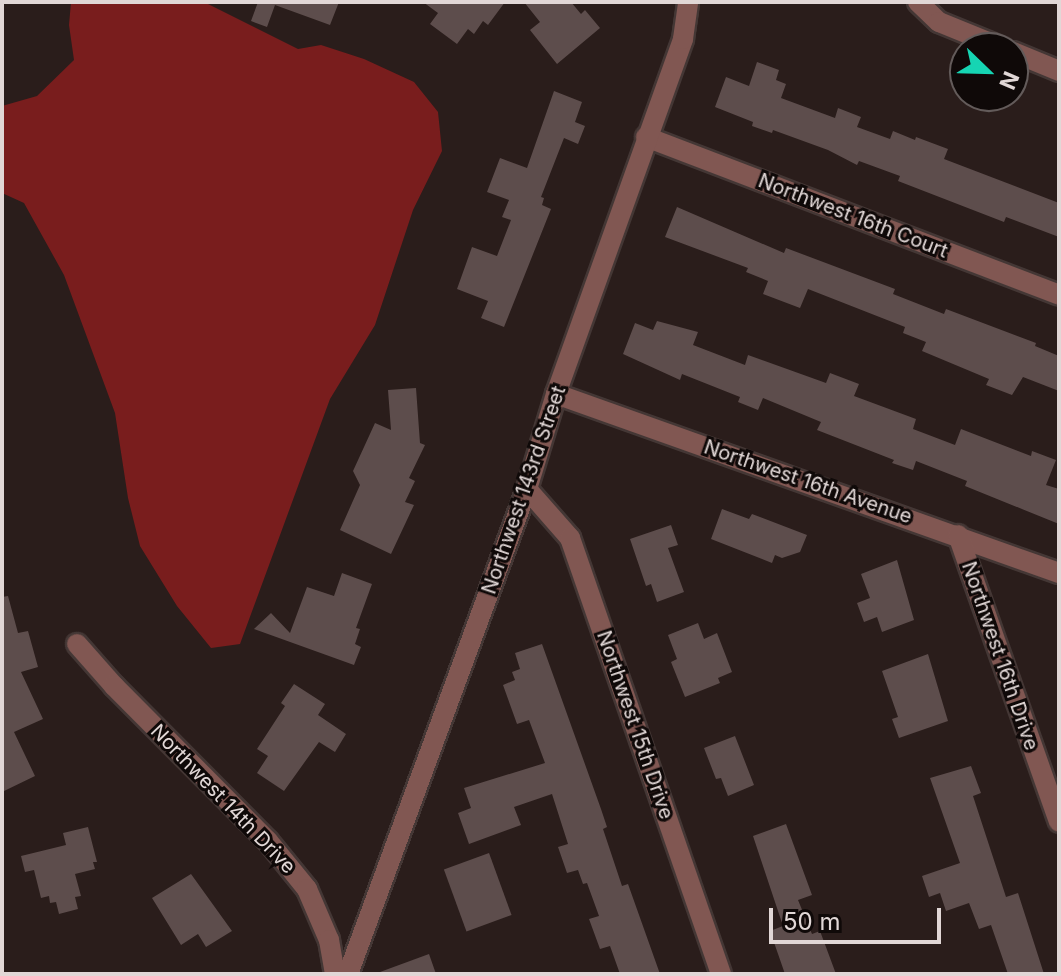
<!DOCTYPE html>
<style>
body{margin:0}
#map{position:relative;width:1061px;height:976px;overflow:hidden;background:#2a1d1b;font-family:Inter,sans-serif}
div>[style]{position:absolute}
.water>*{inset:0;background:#791d1d}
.building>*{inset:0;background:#5d4d4c;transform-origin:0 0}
.roads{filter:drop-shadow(2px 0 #443735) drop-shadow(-2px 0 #443735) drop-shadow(0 2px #443735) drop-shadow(0 -2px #443735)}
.minor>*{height:20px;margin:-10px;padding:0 10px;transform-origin:10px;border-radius:10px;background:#815752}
span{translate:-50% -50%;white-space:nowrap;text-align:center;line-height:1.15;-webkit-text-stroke:6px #0f0908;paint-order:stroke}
.street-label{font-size:20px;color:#e1d7d6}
.frame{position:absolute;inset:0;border:4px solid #e1d7d6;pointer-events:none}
.north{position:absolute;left:949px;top:32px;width:80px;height:80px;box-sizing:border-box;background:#0f0908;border:2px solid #635b5a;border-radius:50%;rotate:113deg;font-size:22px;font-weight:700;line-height:32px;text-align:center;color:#e1d7d6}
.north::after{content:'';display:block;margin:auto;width:28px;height:36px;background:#16d5b3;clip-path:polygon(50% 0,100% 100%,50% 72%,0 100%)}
.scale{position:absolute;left:769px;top:908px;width:172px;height:36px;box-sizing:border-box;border:4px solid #e1d7d6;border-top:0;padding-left:10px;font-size:24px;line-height:28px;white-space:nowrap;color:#e1d7d6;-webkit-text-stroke:6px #0f0908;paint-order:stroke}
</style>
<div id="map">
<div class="water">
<i style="clip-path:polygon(71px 2px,204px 2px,298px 49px,321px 45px,364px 59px,414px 82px,438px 112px,442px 151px,413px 210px,375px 325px,330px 399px,240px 644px,211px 648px,177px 606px,140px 546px,128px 498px,115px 413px,64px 275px,24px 203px,2px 193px,2px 106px,37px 96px,74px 60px,69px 25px)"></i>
</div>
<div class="building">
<i style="clip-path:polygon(258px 2px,339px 2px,330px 25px,275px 5px,267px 27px,251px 21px)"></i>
<i style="clip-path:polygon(423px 2px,505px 2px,488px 25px,483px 21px,474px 34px,468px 29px,457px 44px,430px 24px,438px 13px)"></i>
<i style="clip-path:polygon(524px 2px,571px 2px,581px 14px,585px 10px,600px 28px,557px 64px,530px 30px,540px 22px)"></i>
<i style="clip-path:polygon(757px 62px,779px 70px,776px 80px,786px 84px,781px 98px,835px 118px,838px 108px,861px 117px,857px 127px,890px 139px,893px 131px,915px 140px,916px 137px,948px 149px,944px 159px,1059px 203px,1059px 237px,1006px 217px,1004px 222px,898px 181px,900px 176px,859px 161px,857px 165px,828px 150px,773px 130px,772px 133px,752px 126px,753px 122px,715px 107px,726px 77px,749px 86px)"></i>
<i style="clip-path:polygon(554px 91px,582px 102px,575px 122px,585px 126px,578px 144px,564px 138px,541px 197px,544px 198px,542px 205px,551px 209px,504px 327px,481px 318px,488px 301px,457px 289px,472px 247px,497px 256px,511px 220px,502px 217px,509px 200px,487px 192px,500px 158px,527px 168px)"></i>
<i style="clip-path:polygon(677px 207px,784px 253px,786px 248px,895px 289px,893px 294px,944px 314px,946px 309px,1036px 343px,1035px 346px,1059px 356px,1059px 391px,1023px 377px,1012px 395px,986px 385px,989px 379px,922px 351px,926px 342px,903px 333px,905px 327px,808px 289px,800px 308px,763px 294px,768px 281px,746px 272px,748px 268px,665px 237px)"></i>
<i style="clip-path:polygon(657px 321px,698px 332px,693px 345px,745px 365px,748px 355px,826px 383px,830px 373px,859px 384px,854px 396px,916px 419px,913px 429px,955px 445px,961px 429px,1031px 456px,1032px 451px,1056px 460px,1046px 485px,1059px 489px,1059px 524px,965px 486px,967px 481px,916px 461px,913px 470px,892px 463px,894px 460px,817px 430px,821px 422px,763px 398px,758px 410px,738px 402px,740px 397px,682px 374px,680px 380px,623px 354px,635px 323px,653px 330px)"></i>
<i style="clip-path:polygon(416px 388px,420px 443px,425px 445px,409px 478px,415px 481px,405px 502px,414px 505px,391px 554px,340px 530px,360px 485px,353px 471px,375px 423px,391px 430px,388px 390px)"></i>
<i style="clip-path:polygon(722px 509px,749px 519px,752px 514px,807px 535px,800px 552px,782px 558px,775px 555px,772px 563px,711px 539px)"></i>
<i style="clip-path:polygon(671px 525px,678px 545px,668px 548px,684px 592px,657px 602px,651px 584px,646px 586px,630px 539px)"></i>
<i style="clip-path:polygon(897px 560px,914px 620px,882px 632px,877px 617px,864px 622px,857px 603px,870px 598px,861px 574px)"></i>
<i style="clip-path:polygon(342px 573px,372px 584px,356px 628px,360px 629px,355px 644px,361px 647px,354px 665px,254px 629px,271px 613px,290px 633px,307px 587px,334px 596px)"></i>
<i style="clip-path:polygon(8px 596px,18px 633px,28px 631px,38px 667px,21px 672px,43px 719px,14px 732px,35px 776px,2px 792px,2px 597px)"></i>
<i style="clip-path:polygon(698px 623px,704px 639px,717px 633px,732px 672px,718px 678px,720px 683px,685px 697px,671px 662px,677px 659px,668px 635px)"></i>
<i style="clip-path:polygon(542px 644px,601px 809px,607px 827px,603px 829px,622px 886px,628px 884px,660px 974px,620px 974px,610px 946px,600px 949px,589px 919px,599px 916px,587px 883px,583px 884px,578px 870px,567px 873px,558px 847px,568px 844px,552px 794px,514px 807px,521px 825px,469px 844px,458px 813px,471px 808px,464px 788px,545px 763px,529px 720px,517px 724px,503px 685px,515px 680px,512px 672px,520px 669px,515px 653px)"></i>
<i style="clip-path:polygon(928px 654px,948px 721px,899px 738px,892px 719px,898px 717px,882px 671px)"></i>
<i style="clip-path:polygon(294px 684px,325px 704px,318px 715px,346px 734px,335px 752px,319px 742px,284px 791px,257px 773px,268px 756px,257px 749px,285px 706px,281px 703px)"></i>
<i style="clip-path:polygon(735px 736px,754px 785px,728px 796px,721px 778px,716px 779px,704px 748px)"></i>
<i style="clip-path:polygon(971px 766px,981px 793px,973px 796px,1006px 897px,1018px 893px,1044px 974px,1008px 974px,991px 925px,979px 929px,969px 903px,946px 911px,940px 893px,929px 897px,922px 876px,960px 863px,930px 778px)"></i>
<i style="clip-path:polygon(786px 824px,812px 895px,798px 900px,812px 934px,820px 931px,836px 974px,785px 974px,770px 931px,783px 926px,753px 836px)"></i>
<i style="clip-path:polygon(88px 827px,97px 862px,93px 862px,95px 869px,75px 874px,81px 896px,75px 897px,78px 909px,59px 914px,56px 902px,50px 903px,49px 896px,41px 898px,34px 870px,25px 872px,21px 856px,66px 845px,63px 833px)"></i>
<i style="left:489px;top:853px;width:66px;height:48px;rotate:70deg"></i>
<i style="clip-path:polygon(191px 874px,232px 931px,206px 947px,198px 934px,181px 945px,152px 898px)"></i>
<i style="clip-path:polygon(429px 954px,436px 974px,381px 974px,380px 972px)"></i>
</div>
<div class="roads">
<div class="minor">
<i style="left:918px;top:2px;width:29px;rotate:44deg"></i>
<i style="left:939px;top:22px;width:69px;rotate:22.1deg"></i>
<i style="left:1013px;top:52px;width:50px;rotate:22.4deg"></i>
<i style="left:646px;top:137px;width:442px;rotate:20.9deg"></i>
<i style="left:556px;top:394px;width:534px;rotate:19.59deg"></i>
<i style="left:527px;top:489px;width:65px;rotate:48.7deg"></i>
<i style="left:570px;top:538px;width:461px;rotate:70.9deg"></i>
<i style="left:958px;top:535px;width:304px;rotate:70.6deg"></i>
<i style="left:77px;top:644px;width:56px;rotate:48.6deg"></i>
<i style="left:114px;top:686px;width:218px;rotate:45.2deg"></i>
<i style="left:268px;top:841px;width:62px;rotate:50.9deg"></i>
<i style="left:307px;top:889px;width:56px;rotate:66.7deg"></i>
<i style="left:329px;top:940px;width:35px;rotate:80deg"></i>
<i style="left:348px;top:974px;width:517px;rotate:-69.74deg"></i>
<i style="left:527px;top:489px;width:99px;rotate:-73deg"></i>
<i style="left:556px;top:394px;width:377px;rotate:-70.3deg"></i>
<i style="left:683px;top:39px;width:37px;rotate:-82deg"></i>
</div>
</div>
<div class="street-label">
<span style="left:853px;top:216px;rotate:21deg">Northwest 16th Court</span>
<span style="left:808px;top:482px;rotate:19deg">Northwest 16th Avenue</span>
<span style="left:524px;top:490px;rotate:-71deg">Northwest 143rd Street</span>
<span style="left:1000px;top:656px;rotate:71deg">Northwest 16th Drive</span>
<span style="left:635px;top:725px;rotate:71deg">Northwest 15th Drive</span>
<span style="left:223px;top:799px;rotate:46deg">Northwest 14th Drive</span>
</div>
<div class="frame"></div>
<div class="north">N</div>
<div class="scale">50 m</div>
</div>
